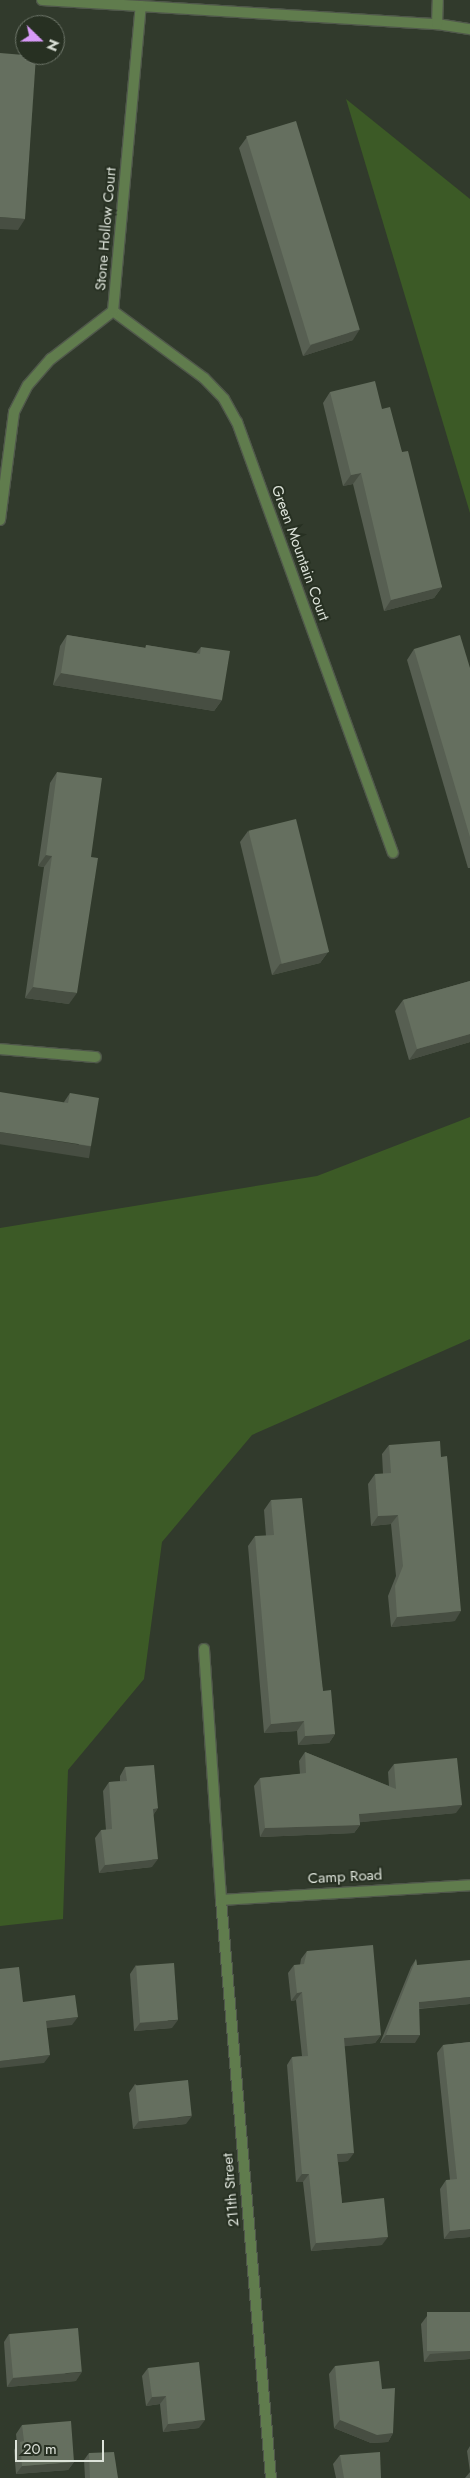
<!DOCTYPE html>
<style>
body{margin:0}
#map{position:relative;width:470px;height:2478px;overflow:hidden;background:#313a2c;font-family:Jost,sans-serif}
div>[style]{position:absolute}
.green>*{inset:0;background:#3c5a26}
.roads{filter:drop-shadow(1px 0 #50584b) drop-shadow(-1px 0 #50584b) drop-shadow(0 1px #50584b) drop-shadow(0 -1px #50584b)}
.minor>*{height:10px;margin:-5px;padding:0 5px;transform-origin:5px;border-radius:5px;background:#607c4d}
.wall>*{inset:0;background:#575f52}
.shaded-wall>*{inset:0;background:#474e42;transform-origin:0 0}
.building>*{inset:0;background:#656f5f;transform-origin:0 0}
span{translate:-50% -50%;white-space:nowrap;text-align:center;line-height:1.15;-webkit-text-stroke:4px #273022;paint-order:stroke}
.street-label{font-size:15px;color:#dde3da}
.north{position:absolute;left:15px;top:15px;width:50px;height:50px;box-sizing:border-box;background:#273022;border:1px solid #70786c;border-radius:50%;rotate:112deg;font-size:14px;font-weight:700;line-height:20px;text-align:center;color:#dde3da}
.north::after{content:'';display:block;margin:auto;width:18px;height:22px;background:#d89af8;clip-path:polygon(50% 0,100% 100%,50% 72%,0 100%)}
.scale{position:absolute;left:15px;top:2440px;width:89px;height:22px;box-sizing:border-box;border:2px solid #dde3da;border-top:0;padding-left:6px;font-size:15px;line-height:18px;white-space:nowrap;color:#dde3da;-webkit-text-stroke:4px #273022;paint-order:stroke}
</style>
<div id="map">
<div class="green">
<i style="clip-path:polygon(346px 99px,470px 199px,470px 513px)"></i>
<i style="clip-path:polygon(470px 1117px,470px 1339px,252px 1435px,162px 1542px,144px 1679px,68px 1770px,63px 1919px,0 1926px,0 1228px,317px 1176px)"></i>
</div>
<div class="roads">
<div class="minor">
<i style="left:42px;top:0;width:396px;rotate:3.5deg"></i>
<i style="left:437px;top:24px;width:33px;rotate:9deg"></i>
<i style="left:437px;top:24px;width:24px;rotate:-88deg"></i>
<i style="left:113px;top:311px;width:113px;rotate:36.4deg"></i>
<i style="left:204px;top:378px;width:29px;rotate:46deg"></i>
<i style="left:224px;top:399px;width:26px;rotate:61deg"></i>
<i style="left:237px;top:422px;width:458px;rotate:70.1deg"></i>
<i style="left:0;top:520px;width:109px;rotate:-82.6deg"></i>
<i style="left:14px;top:412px;width:30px;rotate:-63deg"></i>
<i style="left:28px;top:385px;width:35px;rotate:-49deg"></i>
<i style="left:51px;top:359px;width:78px;rotate:-37.7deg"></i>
<i style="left:113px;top:311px;width:306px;rotate:-84.8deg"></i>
<i style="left:0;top:1049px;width:96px;rotate:4.8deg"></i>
<i style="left:204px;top:1649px;width:252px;rotate:86.1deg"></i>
<i style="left:221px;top:1900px;width:580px;rotate:85.06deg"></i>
<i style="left:221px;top:1900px;width:249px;rotate:-3.4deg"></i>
</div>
</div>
<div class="wall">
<i style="clip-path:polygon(247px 137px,353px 340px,303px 356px,239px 148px)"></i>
<i style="clip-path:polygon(330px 392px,382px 409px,402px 452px,442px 587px,434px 598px,384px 611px,353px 484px,343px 486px,323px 403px)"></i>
<i style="clip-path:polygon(67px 635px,145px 648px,146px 645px,196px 653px,201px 647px,222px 700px,214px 711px,53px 685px,60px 646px)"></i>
<i style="clip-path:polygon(414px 649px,470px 668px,470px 868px,468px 868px,407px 660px)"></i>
<i style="clip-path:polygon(57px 772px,91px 857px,69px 1004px,25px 998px,44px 867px,38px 866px,50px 783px)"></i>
<i style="clip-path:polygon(248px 831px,328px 952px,320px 963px,272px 975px,240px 842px)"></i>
<i style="clip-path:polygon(470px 981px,470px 1042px,409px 1060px,395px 1011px,403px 1000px)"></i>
<i style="clip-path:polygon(70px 1093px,91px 1146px,83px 1157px,64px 1102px)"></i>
<i style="clip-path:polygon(389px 1445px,455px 1621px,391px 1627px,388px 1596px,396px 1576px,391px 1524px,371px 1526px,368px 1484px,375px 1474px,383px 1474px,382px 1454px)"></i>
<i style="clip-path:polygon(271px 1500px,335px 1734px,329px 1743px,298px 1745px,297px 1731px,264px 1733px,248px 1546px,255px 1536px,266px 1536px,264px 1510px)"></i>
<i style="clip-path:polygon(305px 1752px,389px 1786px,388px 1772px,394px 1764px,456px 1813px,360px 1822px,360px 1825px,354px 1833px,260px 1837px,254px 1786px,260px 1778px,300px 1774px,299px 1761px)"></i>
<i style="clip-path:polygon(125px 1767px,158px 1808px,153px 1815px,152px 1867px,99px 1873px,95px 1838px,101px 1830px,106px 1830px,103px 1791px,109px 1782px,120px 1781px,120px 1776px)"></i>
<i style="clip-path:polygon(307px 1951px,381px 2035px,375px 2043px,344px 2046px,348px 2161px,338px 2162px,342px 2203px,382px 2245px,311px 2251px,303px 2182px,296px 2182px,287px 2065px,292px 2057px,302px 2056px,296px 2000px,291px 2001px,288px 1973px,294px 1965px,300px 1965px,301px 1959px)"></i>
<i style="clip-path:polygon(416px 1959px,417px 1965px,470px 2004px,419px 2009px,415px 2043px,380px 2043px,411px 1967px)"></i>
<i style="clip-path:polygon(136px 1965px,172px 2028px,134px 2031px,130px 1974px)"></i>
<i style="clip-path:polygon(470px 2042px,470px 2237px,444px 2239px,440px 2189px,446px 2180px,450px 2180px,437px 2053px,443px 2045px)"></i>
<i style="clip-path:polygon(135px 2084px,186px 2124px,133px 2129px,129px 2093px)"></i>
<i style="clip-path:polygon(470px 2312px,470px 2359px,424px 2362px,421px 2324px,427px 2316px)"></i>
<i style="clip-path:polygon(9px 2334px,76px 2381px,7px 2387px,4px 2342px)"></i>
<i style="clip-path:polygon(335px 2366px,382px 2389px,393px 2433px,388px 2442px,371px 2443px,334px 2428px,329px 2374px)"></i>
<i style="clip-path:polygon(148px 2368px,199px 2428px,163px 2432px,160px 2404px,146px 2406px,142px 2376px)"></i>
<i style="clip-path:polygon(22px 2425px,74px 2462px,68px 2470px,16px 2474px,14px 2450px,17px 2445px,16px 2434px)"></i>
<i style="clip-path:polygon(470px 2446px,470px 2478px,465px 2478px,470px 2472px,467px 2451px)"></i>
<i style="clip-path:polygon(89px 2453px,118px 2478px,85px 2478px,84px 2460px)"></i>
<i style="clip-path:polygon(340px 2455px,381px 2478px,336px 2478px,333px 2464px)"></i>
</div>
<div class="shaded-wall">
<i style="clip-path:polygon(0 217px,25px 219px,18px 230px,0 229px)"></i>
<i style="clip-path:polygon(360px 329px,353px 340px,303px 356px,311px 345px)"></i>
<i style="clip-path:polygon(361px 473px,353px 484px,343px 486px,351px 475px)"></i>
<i style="clip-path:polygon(442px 587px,434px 598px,384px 611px,391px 600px)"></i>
<i style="clip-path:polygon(61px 673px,222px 700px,214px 711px,53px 685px)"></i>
<i style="clip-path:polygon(46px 855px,52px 856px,44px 867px,38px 866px)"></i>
<i style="clip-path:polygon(328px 952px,320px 963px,272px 975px,280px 964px)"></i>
<i style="clip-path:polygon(33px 987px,77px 993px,69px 1004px,25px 998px)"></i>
<i style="clip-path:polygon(470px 1034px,470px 1042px,409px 1060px,417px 1049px)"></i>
<i style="left:0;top:1132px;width:92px;height:12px;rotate:9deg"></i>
<i style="clip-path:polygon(398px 1515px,391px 1524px,371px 1526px,378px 1516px)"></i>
<i style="clip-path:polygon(461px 1611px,455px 1621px,391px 1627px,397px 1617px)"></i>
<i style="clip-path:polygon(304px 1721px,297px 1731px,264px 1733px,271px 1724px)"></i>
<i style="clip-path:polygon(335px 1734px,329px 1743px,298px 1745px,305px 1736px)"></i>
<i style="clip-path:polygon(462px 1805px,456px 1813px,353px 1823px,359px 1814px)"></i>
<i style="clip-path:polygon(158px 1808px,152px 1817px,153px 1809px)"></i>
<i style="clip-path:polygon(360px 1825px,354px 1833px,260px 1837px,265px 1828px)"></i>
<i style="clip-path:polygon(158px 1859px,152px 1867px,99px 1873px,105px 1865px)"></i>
<i style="clip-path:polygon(302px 1992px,296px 2000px,291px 2001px,297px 1993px)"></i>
<i style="clip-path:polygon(470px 1997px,470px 2004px,413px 2009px,419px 2002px)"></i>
<i style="clip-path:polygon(78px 2017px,72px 2025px,40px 2029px,46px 2021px)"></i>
<i style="clip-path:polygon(178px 2020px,172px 2028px,134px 2031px,140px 2023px)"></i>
<i style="clip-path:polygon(381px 2035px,375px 2043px,338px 2047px,344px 2038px)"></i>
<i style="clip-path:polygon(386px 2035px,420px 2035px,415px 2043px,380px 2043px)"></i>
<i style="clip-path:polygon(50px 2055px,44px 2063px,0 2068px,0 2061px)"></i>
<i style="clip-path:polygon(192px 2116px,186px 2124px,133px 2129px,139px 2121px)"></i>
<i style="clip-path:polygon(354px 2153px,348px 2161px,331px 2163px,337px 2154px)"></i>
<i style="clip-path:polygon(302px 2174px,309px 2174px,303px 2182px,296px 2182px)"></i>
<i style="clip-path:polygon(470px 2229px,470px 2237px,444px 2239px,450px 2231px)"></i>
<i style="clip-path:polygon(388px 2237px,382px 2245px,311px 2251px,316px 2243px)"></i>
<i style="clip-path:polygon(470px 2351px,470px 2359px,424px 2362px,430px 2354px)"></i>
<i style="clip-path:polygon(82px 2372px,76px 2381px,7px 2387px,13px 2378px)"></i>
<i style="clip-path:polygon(166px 2396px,160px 2404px,146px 2406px,152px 2397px)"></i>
<i style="clip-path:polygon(205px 2420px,199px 2428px,163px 2432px,168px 2424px)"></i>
<i style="clip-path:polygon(340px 2420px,393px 2433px,388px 2442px,371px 2443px,334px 2428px)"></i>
<i style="clip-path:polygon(74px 2462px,68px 2470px,16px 2474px,22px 2466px)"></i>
</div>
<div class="building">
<i style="clip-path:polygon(0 53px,36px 56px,25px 219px,0 217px)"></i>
<i style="left:296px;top:121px;width:218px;height:52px;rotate:73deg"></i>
<i style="clip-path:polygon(375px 381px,382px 409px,390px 407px,402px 452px,408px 451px,442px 587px,391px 600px,361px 473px,351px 475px,330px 392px)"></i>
<i style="clip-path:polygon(67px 635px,146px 648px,146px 645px,200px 654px,201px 647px,230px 651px,222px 700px,61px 673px)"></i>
<i style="clip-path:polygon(460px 635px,470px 668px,470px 837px,414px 649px)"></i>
<i style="clip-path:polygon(57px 772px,102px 778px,91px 857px,98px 858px,77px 993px,33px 987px,52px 856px,46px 855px)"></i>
<i style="left:296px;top:819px;width:137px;height:49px;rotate:76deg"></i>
<i style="clip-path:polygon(470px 981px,470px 1034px,417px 1049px,403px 1000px)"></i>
<i style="clip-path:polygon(0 1092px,68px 1103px,70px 1093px,99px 1098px,91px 1146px,0 1132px)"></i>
<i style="clip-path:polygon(440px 1441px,441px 1457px,447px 1456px,461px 1611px,397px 1617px,395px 1586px,403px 1566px,398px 1515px,378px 1516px,375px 1474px,391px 1473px,389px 1445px)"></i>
<i style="clip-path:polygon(302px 1498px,323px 1691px,331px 1690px,335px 1734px,305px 1736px,304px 1721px,271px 1724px,255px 1536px,274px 1535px,271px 1500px)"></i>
<i style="clip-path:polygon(305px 1752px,396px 1789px,394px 1764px,457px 1758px,462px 1805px,359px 1814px,360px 1825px,265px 1828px,260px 1778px,306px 1773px)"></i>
<i style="clip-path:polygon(154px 1765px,158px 1808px,153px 1809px,158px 1859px,105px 1865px,101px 1830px,112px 1829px,109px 1782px,127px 1781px,125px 1767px)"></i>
<i style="clip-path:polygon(373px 1945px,381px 2035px,344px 2038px,354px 2153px,337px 2154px,342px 2203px,384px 2198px,388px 2237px,316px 2243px,309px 2174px,302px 2174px,292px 2057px,308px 2056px,302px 1992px,297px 1993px,294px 1965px,304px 1964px,307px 1951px)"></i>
<i style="clip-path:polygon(416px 1959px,417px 1965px,470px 1960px,470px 1997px,419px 2002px,420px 2035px,386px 2035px)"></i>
<i style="left:174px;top:1963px;width:57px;height:38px;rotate:86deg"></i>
<i style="clip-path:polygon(19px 1967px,23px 2002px,75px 1995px,78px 2017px,46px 2021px,50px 2055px,0 2061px,0 1969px)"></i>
<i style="clip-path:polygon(470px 2042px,470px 2229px,450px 2231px,446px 2180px,457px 2179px,443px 2045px)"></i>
<i style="left:188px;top:2080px;width:36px;height:53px;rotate:84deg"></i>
<i style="left:470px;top:2312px;width:39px;height:43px;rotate:90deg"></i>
<i style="left:78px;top:2328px;width:44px;height:69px;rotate:85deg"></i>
<i style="clip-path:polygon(379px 2361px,382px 2389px,395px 2388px,393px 2433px,377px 2435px,340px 2420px,335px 2366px)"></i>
<i style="clip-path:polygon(199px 2362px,205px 2420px,168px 2424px,166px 2396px,152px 2397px,148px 2368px)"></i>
<i style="clip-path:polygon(71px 2421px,74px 2462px,22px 2466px,20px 2442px,24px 2441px,22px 2425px)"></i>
<i style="clip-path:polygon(114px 2452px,118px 2478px,90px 2478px,89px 2453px)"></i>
<i style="clip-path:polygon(380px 2452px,381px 2478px,344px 2478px,340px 2455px)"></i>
</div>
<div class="street-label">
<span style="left:106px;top:229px;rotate:-85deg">Stone Hollow Court</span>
<span style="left:300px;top:553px;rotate:70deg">Green Mountain Court</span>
<span style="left:345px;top:1877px;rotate:-3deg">Camp Road</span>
<span style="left:231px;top:2190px;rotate:-95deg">211th Street</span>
</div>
<div class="north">N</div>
<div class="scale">20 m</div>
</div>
